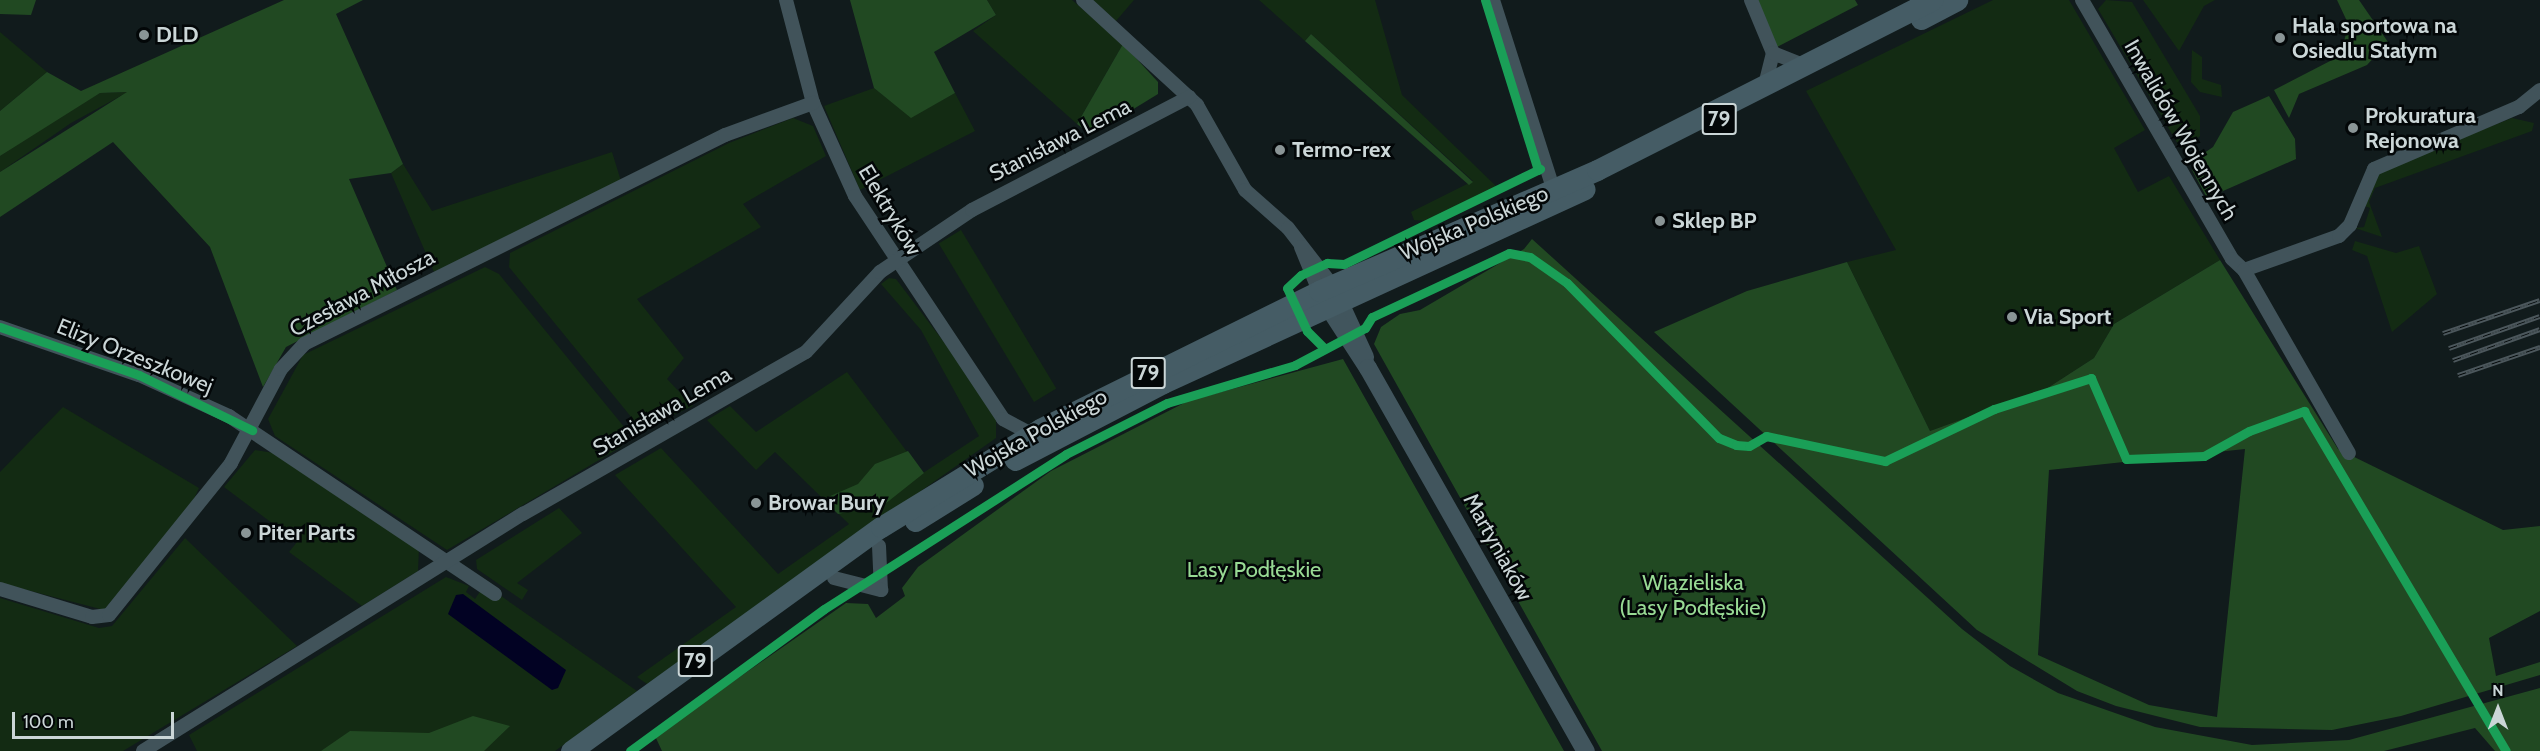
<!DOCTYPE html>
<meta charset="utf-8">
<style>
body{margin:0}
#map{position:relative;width:2540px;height:751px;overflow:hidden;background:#111b1c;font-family:Cabin,sans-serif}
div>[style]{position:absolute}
.green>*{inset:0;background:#132b13;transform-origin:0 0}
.forest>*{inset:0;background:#214922}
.water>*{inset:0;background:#020223}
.minor>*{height:14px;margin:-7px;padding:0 7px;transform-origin:7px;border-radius:7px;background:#41535a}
.secondary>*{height:18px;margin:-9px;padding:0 9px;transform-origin:9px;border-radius:9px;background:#41555d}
.primary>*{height:21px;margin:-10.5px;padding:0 10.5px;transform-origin:10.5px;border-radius:10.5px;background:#455c65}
.rail>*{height:5px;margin-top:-2.5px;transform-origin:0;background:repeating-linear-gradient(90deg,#030708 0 9px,#4c575c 0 18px);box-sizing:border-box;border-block:2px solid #4c575c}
.cycleway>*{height:9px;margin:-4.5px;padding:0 4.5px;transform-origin:4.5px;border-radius:4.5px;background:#1a9f57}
.dots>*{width:16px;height:16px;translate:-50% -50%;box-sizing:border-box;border:3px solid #030708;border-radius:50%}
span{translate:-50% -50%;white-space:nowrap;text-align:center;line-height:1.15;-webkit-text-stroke:5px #030708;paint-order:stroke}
.shield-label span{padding:2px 4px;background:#030708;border:2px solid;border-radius:4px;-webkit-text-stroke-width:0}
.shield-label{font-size:21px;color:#cbd6d7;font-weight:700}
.poi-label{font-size:22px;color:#cbd6d7;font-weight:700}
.left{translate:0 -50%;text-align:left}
.street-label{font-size:22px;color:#cbd6d7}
.park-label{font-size:22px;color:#98da94}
.north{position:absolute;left:2468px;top:679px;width:60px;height:60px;-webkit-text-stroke:4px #030708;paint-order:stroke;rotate:0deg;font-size:16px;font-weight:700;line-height:24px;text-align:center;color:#cbd6d7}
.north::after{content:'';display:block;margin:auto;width:21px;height:27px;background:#cbd6d7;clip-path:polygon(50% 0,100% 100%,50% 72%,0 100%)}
.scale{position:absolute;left:12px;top:712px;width:162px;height:27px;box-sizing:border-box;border:3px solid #cbd6d7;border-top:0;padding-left:8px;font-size:18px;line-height:21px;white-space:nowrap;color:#cbd6d7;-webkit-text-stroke:4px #030708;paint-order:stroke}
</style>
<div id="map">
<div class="green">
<i style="clip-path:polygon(987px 0,1072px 0,1123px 44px,1077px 124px,973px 31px,996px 15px)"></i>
<i style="clip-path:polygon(1093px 0,1134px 0,1116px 21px)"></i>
<i style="clip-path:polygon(1259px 0,1375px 0,1402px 95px,1499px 189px,1428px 221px,1414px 220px,1411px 212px,1473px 181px,1311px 34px,1305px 41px)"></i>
<i style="clip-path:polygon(1993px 0,2069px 0,2145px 130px,2114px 148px,2138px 192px,2169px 176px,2220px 260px,2114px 324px,2094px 358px,2046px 389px,1930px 431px,1847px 262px,1896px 250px,1806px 91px)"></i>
<i style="clip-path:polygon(2106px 0,2132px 2px,2200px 116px,2200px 136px,2185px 149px,2179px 146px,2098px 9px)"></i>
<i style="clip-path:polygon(2143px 0,2215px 0,2204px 6px,2179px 51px)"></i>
<i style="clip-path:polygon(0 32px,47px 72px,0 111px)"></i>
<i style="clip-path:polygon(2192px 50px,2202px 57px,2202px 79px,2221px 85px,2222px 97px,2200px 92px,2191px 82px)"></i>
<i style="clip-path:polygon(874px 88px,911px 117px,955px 93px,975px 131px,860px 190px,824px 106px)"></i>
<i style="clip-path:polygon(128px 92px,71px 123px,0 172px,0 156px,57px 117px,100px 93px)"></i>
<i style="clip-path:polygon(793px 118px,813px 126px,826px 156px,743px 204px,761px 227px,637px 299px,684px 358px,667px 379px,693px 406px,646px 428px,636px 423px,509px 267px,510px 253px,729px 143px)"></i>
<i style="clip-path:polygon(2512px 118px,2534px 123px,2532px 131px,2375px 188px,2369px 202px,2382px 237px,2355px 228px,2364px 227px,2370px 208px,2362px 205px,2381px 170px)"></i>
<i style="clip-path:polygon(612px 152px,621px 181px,434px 272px,391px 173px,403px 164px,432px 211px)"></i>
<i style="left:961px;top:230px;width:185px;height:26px;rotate:59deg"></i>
<i style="clip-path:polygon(2355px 241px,2396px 253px,2419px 246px,2437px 294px,2392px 332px,2367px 256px,2352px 250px)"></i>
<i style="clip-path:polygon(485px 267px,499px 274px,625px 428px,626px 438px,621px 447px,447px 550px,275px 436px,268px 419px,303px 355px)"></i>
<i style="clip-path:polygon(889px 278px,896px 279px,965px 370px,996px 417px,996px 438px,647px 684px,637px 677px,736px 607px,615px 475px,661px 448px,778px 574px,849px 524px,775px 452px,756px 470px,707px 420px,730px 406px,756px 432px,847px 372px,923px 473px,979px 436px,921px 330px,881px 284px)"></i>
<i style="clip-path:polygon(63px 407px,199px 488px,190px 507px,104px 610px,0 583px,0 472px)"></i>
<i style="clip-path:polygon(255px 450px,274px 453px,419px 548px,418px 571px,362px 606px,289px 552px,297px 542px,224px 487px)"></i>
<i style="clip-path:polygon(559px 508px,582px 533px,517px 583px,528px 590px,522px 600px,477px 569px,476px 560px)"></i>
<i style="clip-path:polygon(185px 538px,297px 646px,123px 751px,0 751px,0 598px,99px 628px,112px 626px)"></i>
<i style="clip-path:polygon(446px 577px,469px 586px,466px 592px,475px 599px,483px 587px,491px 589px,637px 691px,555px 751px,197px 751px,189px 735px)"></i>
</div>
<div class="forest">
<i style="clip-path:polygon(0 0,36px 0,31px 15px,0 14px)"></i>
<i style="clip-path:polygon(284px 0,363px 0,336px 14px,403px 164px,391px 173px,349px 179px,397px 290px,286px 347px,263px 387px,210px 247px,113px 142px,0 217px,0 172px,127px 92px,100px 93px,0 156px,0 111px,47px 72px,81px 91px)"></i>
<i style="clip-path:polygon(850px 0,987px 0,996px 15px,934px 52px,955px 93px,911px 118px,874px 88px)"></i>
<i style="clip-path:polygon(1757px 0,1855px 0,1858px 5px,1777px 47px)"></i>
<i style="clip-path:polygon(2337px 0,2359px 0,2388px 42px,2367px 65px,2299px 94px,2289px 118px,2274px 90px,2332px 60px,2341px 52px,2346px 34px,2353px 34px)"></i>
<i style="clip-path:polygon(1311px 34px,1473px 182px,1469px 185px,1305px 41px)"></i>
<i style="clip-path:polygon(1123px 44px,1158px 82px,1158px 94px,1091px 135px,1077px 124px)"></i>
<i style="clip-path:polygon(2269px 96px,2295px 139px,2296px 159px,2207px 198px,2192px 170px,2194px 160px,2213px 147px,2233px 112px)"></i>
<i style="clip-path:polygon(1532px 239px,1962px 629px,2010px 666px,2058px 693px,2155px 727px,2252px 745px,2349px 740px,2540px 688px,2540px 751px,2495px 751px,2475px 728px,2384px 751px,1602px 751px,1374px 344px,1381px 327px,1400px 314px,1420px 310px,1524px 249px)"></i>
<i style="clip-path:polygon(evenodd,2220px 260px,2338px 449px,2503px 530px,2540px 526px,2540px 611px,2489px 638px,2496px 676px,2540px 662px,2540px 675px,2401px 716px,2332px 730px,2200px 727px,2116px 706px,2077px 691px,1977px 630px,1654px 332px,1747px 291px,1847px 262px,1930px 431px,2046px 389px,2094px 358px,2114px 324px,2220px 260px,2245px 449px,2217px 717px,2149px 705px,2038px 655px,2049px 470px,2245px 449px)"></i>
<i style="clip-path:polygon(1343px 359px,1564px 751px,662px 751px,655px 736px,846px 603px,868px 604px,876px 618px,905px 596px,902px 588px,918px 567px,1051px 471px,1188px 401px)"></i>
<i style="clip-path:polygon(908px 451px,924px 473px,885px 504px,838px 514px,828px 504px,828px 497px,858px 484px,875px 464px)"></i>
<i style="clip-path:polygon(473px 716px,510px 726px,484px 751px,321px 751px,350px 731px,429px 733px)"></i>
</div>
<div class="water">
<i style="clip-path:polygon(463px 594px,566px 670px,558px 688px,552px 690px,448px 614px,456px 595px)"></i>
</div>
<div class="minor">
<i style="left:786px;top:0;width:106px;rotate:75.3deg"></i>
<i style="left:813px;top:103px;width:102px;rotate:65.7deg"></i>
<i style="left:855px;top:196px;width:268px;rotate:56.4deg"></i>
<i style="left:1003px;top:419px;width:32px;rotate:28deg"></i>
<i style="left:1083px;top:0;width:155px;rotate:42.6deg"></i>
<i style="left:1197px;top:105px;width:98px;rotate:60.5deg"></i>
<i style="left:1245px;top:190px;width:57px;rotate:41.5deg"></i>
<i style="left:1288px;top:228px;width:72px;rotate:52.3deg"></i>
<i style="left:1493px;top:0;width:197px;rotate:72.3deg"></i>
<i style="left:1751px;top:0;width:57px;rotate:67.5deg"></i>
<i style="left:2082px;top:0;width:299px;rotate:59.9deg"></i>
<i style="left:2232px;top:259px;width:16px;rotate:43deg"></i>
<i style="left:2244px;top:270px;width:101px;rotate:-19.7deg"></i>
<i style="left:2339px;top:236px;width:16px;rotate:-45deg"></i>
<i style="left:2350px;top:225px;width:61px;rotate:-66.8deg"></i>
<i style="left:2374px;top:169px;width:158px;rotate:-23.2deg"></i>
<i style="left:2519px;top:107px;width:27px;rotate:-39deg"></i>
<i style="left:1766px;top:81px;width:29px;rotate:-76deg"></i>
<i style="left:1773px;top:53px;width:29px;rotate:22deg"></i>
<i style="left:1301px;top:247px;width:48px;rotate:67.8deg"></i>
<i style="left:2244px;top:270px;width:211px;rotate:60.2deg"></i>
<i style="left:0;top:327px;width:147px;rotate:19.1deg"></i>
<i style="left:139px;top:375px;width:99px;rotate:24.5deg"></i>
<i style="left:229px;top:416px;width:320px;rotate:33.8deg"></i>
<i style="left:879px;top:546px;width:44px;rotate:87.4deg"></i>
<i style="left:834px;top:578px;width:49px;rotate:14.3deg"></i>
<i style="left:0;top:589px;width:96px;rotate:16.9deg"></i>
<i style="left:92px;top:617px;width:17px;rotate:-7deg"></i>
<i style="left:109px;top:615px;width:195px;rotate:-51.2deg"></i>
<i style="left:231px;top:463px;width:106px;rotate:-62deg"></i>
<i style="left:281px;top:369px;width:34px;rotate:-47deg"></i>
<i style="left:304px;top:344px;width:470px;rotate:-26.4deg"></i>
<i style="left:725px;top:135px;width:94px;rotate:-20deg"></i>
<i style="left:143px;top:751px;width:448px;rotate:-32deg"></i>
<i style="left:523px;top:514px;width:326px;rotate:-29.8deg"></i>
<i style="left:806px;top:352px;width:109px;rotate:-47.2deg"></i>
<i style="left:880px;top:272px;width:111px;rotate:-34deg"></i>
<i style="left:972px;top:210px;width:245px;rotate:-27.5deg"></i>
</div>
<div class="secondary">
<i style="left:1334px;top:290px;width:74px;rotate:65.2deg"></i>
<i style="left:1322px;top:297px;width:85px;rotate:57.1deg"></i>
<i style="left:1368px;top:368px;width:441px;rotate:60.4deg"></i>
</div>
<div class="primary">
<i style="left:1921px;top:19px;width:41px;rotate:-27.8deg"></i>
<i style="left:1015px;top:460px;width:167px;rotate:-27.5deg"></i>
<i style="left:1163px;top:383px;width:464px;rotate:-24.7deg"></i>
<i style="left:915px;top:521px;width:68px;rotate:-31.8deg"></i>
<i style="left:571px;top:751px;width:382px;rotate:-35.9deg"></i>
<i style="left:881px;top:527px;width:187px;rotate:-31.6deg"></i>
<i style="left:1040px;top:429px;width:311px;rotate:-26.3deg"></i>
<i style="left:1319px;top:291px;width:303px;rotate:-23.5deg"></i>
<i style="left:1597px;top:170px;width:376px;rotate:-26.9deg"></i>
</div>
<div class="rail">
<i style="left:2443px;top:333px;width:102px;rotate:-18.8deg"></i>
<i style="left:2449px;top:348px;width:96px;rotate:-19.4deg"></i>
<i style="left:2453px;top:360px;width:92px;rotate:-19.6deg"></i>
<i style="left:2458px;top:375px;width:87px;rotate:-18.9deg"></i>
</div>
<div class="cycleway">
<i style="left:1485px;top:0;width:178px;rotate:72.7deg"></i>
<i style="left:0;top:327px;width:147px;rotate:19.1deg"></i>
<i style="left:139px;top:375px;width:126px;rotate:26deg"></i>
<i style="left:1324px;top:348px;width:24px;rotate:-135deg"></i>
<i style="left:1307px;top:331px;width:47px;rotate:-114.9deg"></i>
<i style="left:1287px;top:288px;width:19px;rotate:-43deg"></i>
<i style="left:1301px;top:275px;width:29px;rotate:-25deg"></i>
<i style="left:1327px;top:263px;width:17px;rotate:3deg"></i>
<i style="left:1344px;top:264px;width:218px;rotate:-25.9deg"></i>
<i style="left:630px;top:751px;width:240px;rotate:-36.2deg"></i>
<i style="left:824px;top:609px;width:287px;rotate:-32.6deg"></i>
<i style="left:1066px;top:454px;width:113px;rotate:-26.8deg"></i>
<i style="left:1167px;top:403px;width:134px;rotate:-16.5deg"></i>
<i style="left:1295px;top:365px;width:79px;rotate:-27.9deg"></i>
<i style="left:1365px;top:328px;width:13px;rotate:-58deg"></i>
<i style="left:1372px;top:317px;width:151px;rotate:-25deg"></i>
<i style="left:1509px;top:253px;width:21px;rotate:11deg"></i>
<i style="left:1530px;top:257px;width:45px;rotate:35.1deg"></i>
<i style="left:1567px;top:283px;width:217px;rotate:45.6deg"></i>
<i style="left:1719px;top:438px;width:18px;rotate:22deg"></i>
<i style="left:1736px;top:445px;width:13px;rotate:4deg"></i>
<i style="left:1749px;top:446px;width:20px;rotate:-30deg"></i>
<i style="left:1766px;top:436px;width:122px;rotate:11.9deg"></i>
<i style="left:1885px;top:461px;width:121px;rotate:-25.5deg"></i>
<i style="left:1994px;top:409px;width:102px;rotate:-17.7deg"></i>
<i style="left:2091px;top:378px;width:88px;rotate:66.6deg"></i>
<i style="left:2126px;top:459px;width:78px;rotate:-2.2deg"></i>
<i style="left:2204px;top:456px;width:51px;rotate:-29.1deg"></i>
<i style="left:2249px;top:431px;width:59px;rotate:-20deg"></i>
<i style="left:2304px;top:411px;width:395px;rotate:59.3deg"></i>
</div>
<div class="dots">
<i style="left:144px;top:35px;background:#8a9596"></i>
<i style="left:2280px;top:38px;background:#8a9596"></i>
<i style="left:2353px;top:128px;background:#8a9596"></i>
<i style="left:1280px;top:150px;background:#8a9596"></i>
<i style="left:1660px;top:221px;background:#8a9596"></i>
<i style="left:2012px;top:317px;background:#8a9596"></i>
<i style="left:756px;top:503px;background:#8a9596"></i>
<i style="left:246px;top:533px;background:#8a9596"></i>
</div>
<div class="shield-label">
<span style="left:1719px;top:119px">79</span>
<span style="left:1148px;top:373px">79</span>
<span style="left:695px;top:661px">79</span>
</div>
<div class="poi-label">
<span class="left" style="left:2292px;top:38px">Hala sportowa na<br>Osiedlu Stałym</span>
<span class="left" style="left:156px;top:35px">DLD</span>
<span class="left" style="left:2365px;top:128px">Prokuratura<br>Rejonowa</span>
<span class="left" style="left:1292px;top:150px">Termo-rex</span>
<span class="left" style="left:1672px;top:221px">Sklep BP</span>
<span class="left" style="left:2024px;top:317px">Via Sport</span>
<span class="left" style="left:768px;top:503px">Browar Bury</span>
<span class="left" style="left:258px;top:533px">Piter Parts</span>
</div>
<div class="street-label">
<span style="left:2181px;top:130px;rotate:60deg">Inwalidów Wojennych</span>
<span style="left:1060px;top:140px;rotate:-27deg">Stanisława Lema</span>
<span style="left:890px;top:210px;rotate:59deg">Elektryków</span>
<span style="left:1474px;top:223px;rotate:-23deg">Wojska Polskiego</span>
<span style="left:362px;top:293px;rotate:-28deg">Czesława Miłosza</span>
<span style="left:135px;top:356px;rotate:22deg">Elizy Orzeszkowej</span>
<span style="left:662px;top:411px;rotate:-30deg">Stanisława Lema</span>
<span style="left:1036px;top:433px;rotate:-29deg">Wojska Polskiego</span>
<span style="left:1498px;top:547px;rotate:61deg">Martyniaków</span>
</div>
<div class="park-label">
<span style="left:1254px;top:570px">Lasy Podłęskie</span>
<span style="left:1693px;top:595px">Wiązieliska<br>(Lasy Podłęskie)</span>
</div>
<div class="north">N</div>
<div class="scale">100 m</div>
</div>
